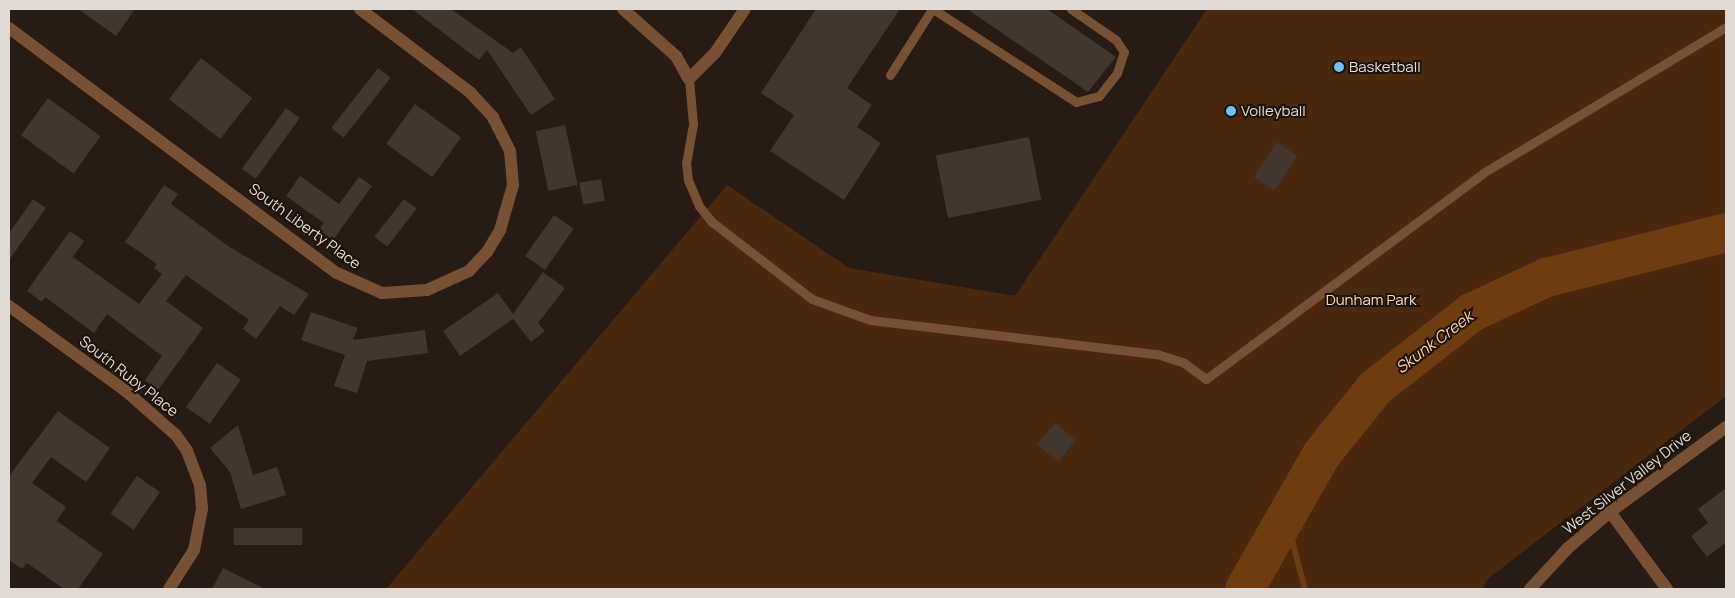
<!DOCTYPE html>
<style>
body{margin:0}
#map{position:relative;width:1735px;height:598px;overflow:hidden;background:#271b13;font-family:Manrope,sans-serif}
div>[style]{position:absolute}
.green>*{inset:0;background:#4a280d}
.stream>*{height:6px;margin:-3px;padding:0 3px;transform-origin:3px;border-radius:3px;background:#6e3c11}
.river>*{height:39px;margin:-19.5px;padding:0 19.5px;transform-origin:19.5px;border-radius:19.5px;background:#6e3c11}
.building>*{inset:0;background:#42362d;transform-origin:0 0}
.service>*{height:9px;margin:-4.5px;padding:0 4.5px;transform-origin:4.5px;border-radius:4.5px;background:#785134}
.minor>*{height:12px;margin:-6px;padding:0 6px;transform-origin:6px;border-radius:6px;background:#785134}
.tertiary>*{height:12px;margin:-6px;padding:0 6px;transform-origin:6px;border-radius:6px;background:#785134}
.dots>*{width:14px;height:14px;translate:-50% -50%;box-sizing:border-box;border:2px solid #1d120a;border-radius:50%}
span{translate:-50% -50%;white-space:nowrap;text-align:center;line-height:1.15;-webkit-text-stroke:4px #1d120a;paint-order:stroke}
.poi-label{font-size:15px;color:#e2dad4}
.left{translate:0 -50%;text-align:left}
.street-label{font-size:15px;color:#e2dad4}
.park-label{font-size:15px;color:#f9d9c2}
.water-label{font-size:16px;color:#ffcfad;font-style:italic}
.frame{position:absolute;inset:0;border:10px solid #e2dad4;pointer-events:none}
</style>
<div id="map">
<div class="green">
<i style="clip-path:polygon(1207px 9px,1726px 9px,1726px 396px,1489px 578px,1482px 589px,386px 589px,727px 185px,849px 268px,1015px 296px)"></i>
</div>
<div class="stream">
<i style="left:1285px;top:513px;width:79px;rotate:75.3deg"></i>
</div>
<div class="river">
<i style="left:1244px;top:589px;width:155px;rotate:-60.3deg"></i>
<i style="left:1321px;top:454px;width:86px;rotate:-51.1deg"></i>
<i style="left:1375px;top:387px;width:122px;rotate:-38deg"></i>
<i style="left:1471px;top:312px;width:83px;rotate:-25deg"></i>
<i style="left:1546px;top:277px;width:186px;rotate:-14deg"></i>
</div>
<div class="building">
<i style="clip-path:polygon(78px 9px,135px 9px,116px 36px)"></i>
<i style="clip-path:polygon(412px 9px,451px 9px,513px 53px,521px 47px,555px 99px,531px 115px,487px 50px,479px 60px)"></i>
<i style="clip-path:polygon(816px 9px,900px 9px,847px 88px,872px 105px,857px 127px,881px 143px,844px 200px,770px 151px,794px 115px,761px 93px)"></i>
<i style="clip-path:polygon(967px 9px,1047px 9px,1116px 57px,1088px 92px)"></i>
<i style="left:201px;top:58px;width:65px;height:52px;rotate:38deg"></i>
<i style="left:378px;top:68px;width:16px;height:76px;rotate:38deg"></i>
<i style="left:48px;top:98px;width:65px;height:46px;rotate:36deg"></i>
<i style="left:415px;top:104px;width:57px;height:49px;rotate:36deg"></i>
<i style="left:286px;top:108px;width:17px;height:75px;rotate:36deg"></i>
<i style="left:565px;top:125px;width:61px;height:30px;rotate:78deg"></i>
<i style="left:1029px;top:137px;width:64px;height:95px;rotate:79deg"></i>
<i style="left:1277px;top:142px;width:25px;height:42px;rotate:34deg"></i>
<i style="clip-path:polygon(300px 176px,339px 204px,359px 177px,372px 186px,333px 240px,319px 230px,324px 223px,286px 196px)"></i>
<i style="left:601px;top:179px;width:22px;height:22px;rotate:80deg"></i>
<i style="clip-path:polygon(164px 185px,178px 194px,171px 204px,228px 246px,309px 294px,294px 315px,280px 306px,256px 339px,243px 329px,249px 320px,186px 275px,166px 301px,203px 328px,158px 390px,145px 380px,162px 356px,107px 314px,94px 333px,45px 297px,42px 302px,27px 291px,70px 231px,84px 241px,73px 257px,139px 304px,162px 274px,154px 268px,157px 264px,125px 242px)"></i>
<i style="clip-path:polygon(33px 199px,46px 208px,9px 260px,9px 233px)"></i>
<i style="left:404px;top:199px;width:16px;height:48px;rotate:38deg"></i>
<i style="left:554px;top:215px;width:24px;height:50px;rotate:35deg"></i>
<i style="clip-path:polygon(543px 272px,565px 288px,538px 323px,545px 331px,531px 342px,513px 319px,460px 356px,443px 331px,498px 293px,513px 314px)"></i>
<i style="clip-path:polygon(311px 312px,358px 328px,353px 340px,425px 330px,428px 353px,367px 361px,357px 393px,334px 386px,345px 355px,301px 340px)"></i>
<i style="left:217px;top:363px;width:29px;height:54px;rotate:35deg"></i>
<i style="clip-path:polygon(58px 411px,110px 448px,86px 482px,51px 457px,32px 483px,66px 507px,57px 521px,103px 554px,78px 589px,64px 589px,27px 563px,22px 569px,9px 560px,9px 476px)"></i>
<i style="left:1055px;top:423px;width:27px;height:28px;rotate:39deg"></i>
<i style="clip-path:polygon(238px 425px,253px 475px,277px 467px,286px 495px,241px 509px,230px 472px,210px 448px)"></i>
<i style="left:137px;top:476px;width:28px;height:46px;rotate:35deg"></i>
<i style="clip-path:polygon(1726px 488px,1726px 547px,1724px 544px,1707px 557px,1691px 536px,1708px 523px,1698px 509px)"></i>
<i style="left:234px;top:528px;width:68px;height:17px"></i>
<i style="clip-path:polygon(223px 568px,265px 589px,212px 589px)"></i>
</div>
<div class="service">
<i style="left:933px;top:9px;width:171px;rotate:33deg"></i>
<i style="left:1076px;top:102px;width:24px;rotate:-15deg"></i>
<i style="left:1099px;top:96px;width:29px;rotate:-52deg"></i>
<i style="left:1117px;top:73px;width:22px;rotate:-72deg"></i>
<i style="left:1124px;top:52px;width:14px;rotate:-124deg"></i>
<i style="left:1116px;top:40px;width:55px;rotate:-145.4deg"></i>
<i style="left:890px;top:75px;width:78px;rotate:-57.5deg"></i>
<i style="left:689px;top:79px;width:45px;rotate:84.9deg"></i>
<i style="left:693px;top:124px;width:39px;rotate:100deg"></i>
<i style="left:686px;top:162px;width:18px;rotate:84deg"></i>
<i style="left:688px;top:180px;width:28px;rotate:67deg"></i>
<i style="left:699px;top:206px;width:21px;rotate:51deg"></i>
<i style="left:712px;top:222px;width:126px;rotate:37.6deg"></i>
<i style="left:812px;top:299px;width:62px;rotate:19.9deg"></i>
<i style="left:870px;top:320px;width:289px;rotate:6.8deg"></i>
<i style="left:1157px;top:354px;width:28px;rotate:18deg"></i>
<i style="left:1184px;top:363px;width:27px;rotate:36deg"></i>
<i style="left:1206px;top:379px;width:345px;rotate:-36.6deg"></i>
<i style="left:1483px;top:173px;width:283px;rotate:-31deg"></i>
</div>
<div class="minor">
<i style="left:623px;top:9px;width:71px;rotate:41.6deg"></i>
<i style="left:676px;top:56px;width:26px;rotate:61deg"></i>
<i style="left:689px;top:79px;width:37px;rotate:-45deg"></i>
<i style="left:715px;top:53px;width:53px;rotate:-55.7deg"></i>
<i style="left:9px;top:28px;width:409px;rotate:36.8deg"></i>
<i style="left:337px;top:273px;width:49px;rotate:24deg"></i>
<i style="left:382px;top:293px;width:45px;rotate:-3.8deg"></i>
<i style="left:427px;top:290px;width:46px;rotate:-24.3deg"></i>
<i style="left:469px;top:271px;width:26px;rotate:-47deg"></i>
<i style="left:487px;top:252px;width:26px;rotate:-59deg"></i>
<i style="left:500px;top:230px;width:47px;rotate:-73.9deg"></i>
<i style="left:513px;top:185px;width:34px;rotate:-95deg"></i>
<i style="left:510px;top:151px;width:38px;rotate:-117deg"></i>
<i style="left:493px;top:117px;width:33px;rotate:-133deg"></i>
<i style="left:471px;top:93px;width:139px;rotate:-142.9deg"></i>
<i style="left:9px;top:306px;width:146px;rotate:36.1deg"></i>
<i style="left:127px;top:392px;width:65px;rotate:41.3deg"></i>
<i style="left:176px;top:435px;width:19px;rotate:55deg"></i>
<i style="left:187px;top:451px;width:36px;rotate:69deg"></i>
<i style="left:200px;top:485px;width:24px;rotate:85deg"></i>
<i style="left:202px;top:509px;width:42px;rotate:101deg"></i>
<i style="left:194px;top:550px;width:46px;rotate:122.7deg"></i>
<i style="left:1610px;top:512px;width:96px;rotate:53.5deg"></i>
</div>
<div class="tertiary">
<i style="left:1530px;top:589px;width:56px;rotate:-47.2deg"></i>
<i style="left:1568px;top:548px;width:55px;rotate:-40.6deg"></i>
<i style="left:1610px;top:512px;width:144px;rotate:-36.2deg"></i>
</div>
<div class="dots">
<i style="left:1339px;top:67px;background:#6fc2f4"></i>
<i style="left:1231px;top:111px;background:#6fc2f4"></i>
</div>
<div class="poi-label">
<span class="left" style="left:1349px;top:67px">Basketball</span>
<span class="left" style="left:1241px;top:111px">Volleyball</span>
</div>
<div class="street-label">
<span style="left:305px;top:226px;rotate:36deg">South Liberty Place</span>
<span style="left:129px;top:376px;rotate:38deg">South Ruby Place</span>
<span style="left:1627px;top:482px;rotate:-38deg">West Silver Valley Drive</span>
</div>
<div class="park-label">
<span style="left:1371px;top:300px">Dunham Park</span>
</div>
<div class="water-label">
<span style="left:1434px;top:342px;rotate:-37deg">Skunk Creek</span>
</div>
<div class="frame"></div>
</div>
